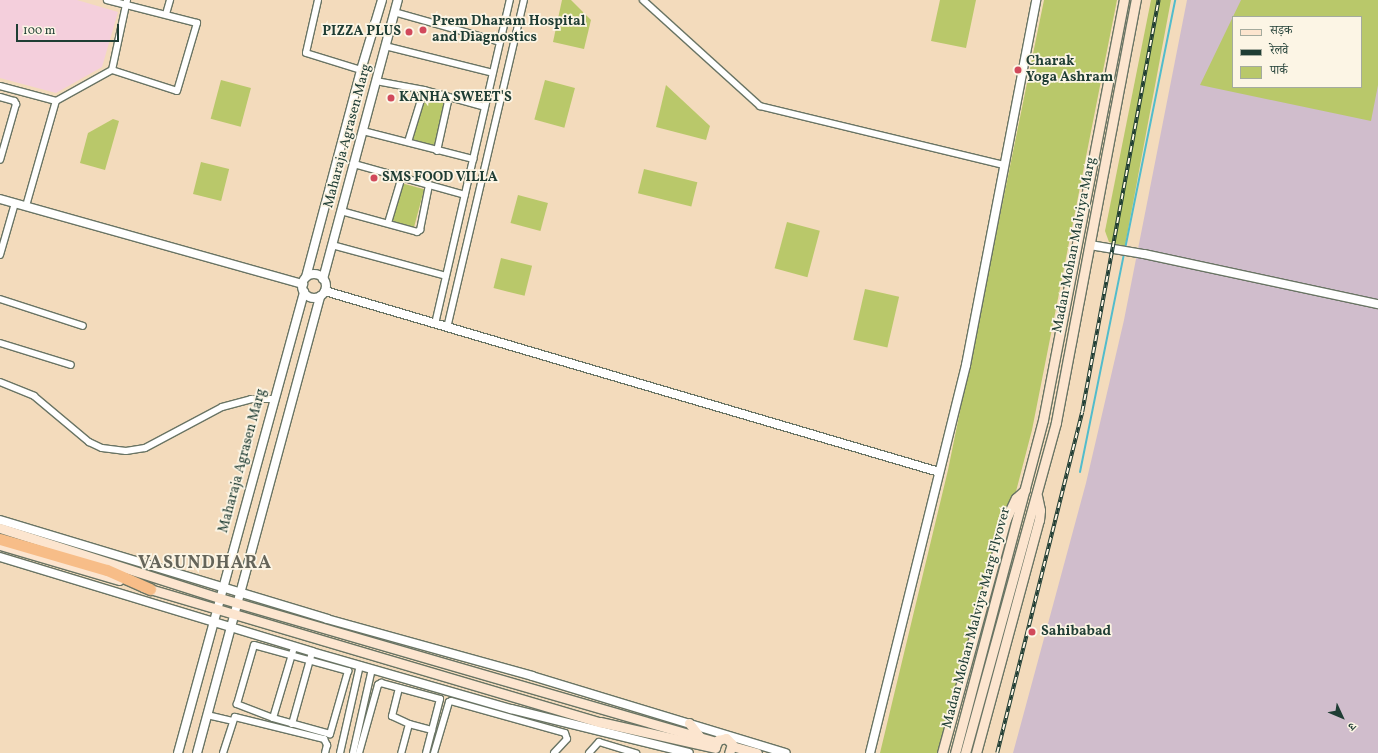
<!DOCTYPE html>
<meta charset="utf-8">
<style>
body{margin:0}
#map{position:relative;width:1378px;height:753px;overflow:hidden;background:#f3dbbc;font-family:Vollkorn,"Noto Serif Devanagari",serif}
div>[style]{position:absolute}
.built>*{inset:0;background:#f4cfdc}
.industrial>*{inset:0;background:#d0bdcc}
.green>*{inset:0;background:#b9c86a;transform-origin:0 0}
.stream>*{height:2px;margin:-1px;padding:0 1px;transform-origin:1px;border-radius:1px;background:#51bccc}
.roads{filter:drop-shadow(1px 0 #697464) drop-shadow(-1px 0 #697464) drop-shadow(0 1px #697464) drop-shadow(0 -1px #697464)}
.minor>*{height:6px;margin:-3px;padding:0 3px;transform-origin:3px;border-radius:3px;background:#fff}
.tertiary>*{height:8px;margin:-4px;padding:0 4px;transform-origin:4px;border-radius:4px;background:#fff}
.tertiary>.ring{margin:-4px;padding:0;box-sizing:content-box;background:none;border:8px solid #fff;border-radius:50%}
.secondary>*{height:9px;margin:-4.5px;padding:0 4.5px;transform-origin:4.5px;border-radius:4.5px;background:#fce5cf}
.motorway>*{height:11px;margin:-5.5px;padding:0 5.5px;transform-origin:5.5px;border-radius:5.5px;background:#f7bd88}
.rail>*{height:3.5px;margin-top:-1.75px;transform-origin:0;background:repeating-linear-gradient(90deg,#fcf5e5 0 6px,#1f3d34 0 12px);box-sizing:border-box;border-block:1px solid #1f3d34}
.dots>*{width:11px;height:11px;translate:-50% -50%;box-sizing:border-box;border:2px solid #fcf5e5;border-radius:50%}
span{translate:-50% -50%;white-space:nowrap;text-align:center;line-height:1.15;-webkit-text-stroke:3.5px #fcf5e5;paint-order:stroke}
.poi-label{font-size:14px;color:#1f3d34;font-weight:700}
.left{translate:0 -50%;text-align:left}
.right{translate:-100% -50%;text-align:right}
.street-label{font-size:14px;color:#1f3d34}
.district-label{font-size:18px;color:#65655a;font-weight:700;letter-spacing:1px}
.legend{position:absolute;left:1232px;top:16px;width:130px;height:72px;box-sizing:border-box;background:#fcf5e5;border:1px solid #a4ab9e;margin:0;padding:5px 7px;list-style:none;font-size:12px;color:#1f3d34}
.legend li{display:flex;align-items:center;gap:8px;height:20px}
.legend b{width:20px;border:1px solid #a4ab9e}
.north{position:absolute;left:1322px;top:697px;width:40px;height:40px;-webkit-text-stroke:3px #fcf5e5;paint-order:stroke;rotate:134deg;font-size:11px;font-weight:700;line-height:16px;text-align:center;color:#1f3d34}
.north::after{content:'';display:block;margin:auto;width:14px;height:18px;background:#1f3d34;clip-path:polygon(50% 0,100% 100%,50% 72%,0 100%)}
.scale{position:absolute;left:16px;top:24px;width:103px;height:18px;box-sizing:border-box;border:2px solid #1f3d34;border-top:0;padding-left:5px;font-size:12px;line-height:14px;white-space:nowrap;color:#1f3d34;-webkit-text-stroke:3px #fcf5e5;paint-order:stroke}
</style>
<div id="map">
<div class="built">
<i style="clip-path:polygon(0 0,77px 0,118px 12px,102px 67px,56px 93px,0 78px)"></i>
</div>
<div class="industrial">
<i style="clip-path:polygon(evenodd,1187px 0,1378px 0,1378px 753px,1013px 753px,1086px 483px,1124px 320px,1187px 0,1233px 17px,1361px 17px,1361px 87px,1233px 87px,1233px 17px)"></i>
</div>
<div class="green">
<i style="clip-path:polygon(562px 0,571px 0,591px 20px,584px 49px,553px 42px)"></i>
<i style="clip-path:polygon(940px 0,976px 0,966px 48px,931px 41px)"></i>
<i style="clip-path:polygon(1044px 0,1117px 0,1032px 430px,948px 753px,880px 753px,948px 470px)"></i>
<i style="clip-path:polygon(1151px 0,1171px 0,1125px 246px,1109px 242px,1105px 231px)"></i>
<i style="clip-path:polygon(evenodd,1241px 0,1378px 0,1378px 85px,1371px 121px,1200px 85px,1241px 0,1233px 17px,1361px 17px,1361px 87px,1233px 87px,1233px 17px)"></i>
<i style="left:221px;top:80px;width:31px;height:40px;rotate:15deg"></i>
<i style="left:545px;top:80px;width:31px;height:41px;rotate:15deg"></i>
<i style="clip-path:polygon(666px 85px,710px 126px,706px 140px,656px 127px)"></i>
<i style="left:422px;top:98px;width:24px;height:46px;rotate:12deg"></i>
<i style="clip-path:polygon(113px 119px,119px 121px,105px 170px,80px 163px,88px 133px)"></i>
<i style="left:201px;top:162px;width:29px;height:33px;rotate:14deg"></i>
<i style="left:644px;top:169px;width:55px;height:25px;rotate:14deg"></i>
<i style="left:401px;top:183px;width:24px;height:39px;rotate:15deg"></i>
<i style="left:518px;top:195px;width:31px;height:29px;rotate:15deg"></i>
<i style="left:787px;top:222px;width:34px;height:48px;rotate:15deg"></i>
<i style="left:501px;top:258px;width:32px;height:31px;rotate:14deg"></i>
<i style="left:865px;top:289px;width:35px;height:52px;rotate:13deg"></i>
</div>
<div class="stream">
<i style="left:1125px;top:249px;width:254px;rotate:-78.6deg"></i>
<i style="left:1080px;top:472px;width:222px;rotate:-78.6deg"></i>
</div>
<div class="roads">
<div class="minor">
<i style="left:318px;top:0;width:54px;rotate:102.8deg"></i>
<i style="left:306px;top:53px;width:58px;rotate:17.2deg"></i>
<i style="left:643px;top:0;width:158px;rotate:42.2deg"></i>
<i style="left:760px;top:106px;width:251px;rotate:13.6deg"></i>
<i style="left:394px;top:12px;width:110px;rotate:15.8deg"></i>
<i style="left:166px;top:14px;width:15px;rotate:-74deg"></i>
<i style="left:385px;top:46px;width:111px;rotate:14deg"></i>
<i style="left:112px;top:70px;width:72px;rotate:-77.9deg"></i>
<i style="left:376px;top:81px;width:49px;rotate:10.6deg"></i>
<i style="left:424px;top:90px;width:63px;rotate:15.6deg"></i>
<i style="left:0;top:86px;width:58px;rotate:15deg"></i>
<i style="left:56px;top:101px;width:64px;rotate:-29deg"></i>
<i style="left:112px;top:70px;width:68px;rotate:17.9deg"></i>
<i style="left:177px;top:91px;width:71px;rotate:-73.6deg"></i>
<i style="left:197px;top:23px;width:93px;rotate:-165.7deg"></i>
<i style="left:0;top:97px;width:15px;rotate:16deg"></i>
<i style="left:14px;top:101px;width:4px;rotate:56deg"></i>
<i style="left:16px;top:104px;width:58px;rotate:105.9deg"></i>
<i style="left:363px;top:131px;width:114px;rotate:14.3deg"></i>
<i style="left:408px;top:142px;width:54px;rotate:-72.9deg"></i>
<i style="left:437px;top:151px;width:55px;rotate:-77.5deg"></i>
<i style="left:354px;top:164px;width:115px;rotate:15.6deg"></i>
<i style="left:26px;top:206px;width:109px;rotate:-74.1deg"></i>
<i style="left:341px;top:211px;width:79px;rotate:15.4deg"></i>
<i style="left:417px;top:232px;width:4px;rotate:-34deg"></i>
<i style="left:420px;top:230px;width:46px;rotate:-78.7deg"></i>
<i style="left:388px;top:223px;width:49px;rotate:-73.4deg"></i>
<i style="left:332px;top:245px;width:118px;rotate:15.2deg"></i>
<i style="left:0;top:255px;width:54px;rotate:-73.9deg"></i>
<i style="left:0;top:299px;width:87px;rotate:18deg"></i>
<i style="left:435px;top:324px;width:333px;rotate:-77deg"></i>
<i style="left:447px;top:328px;width:337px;rotate:-76.8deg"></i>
<i style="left:0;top:343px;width:74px;rotate:17.2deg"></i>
<i style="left:0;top:382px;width:37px;rotate:22deg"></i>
<i style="left:34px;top:396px;width:72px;rotate:39.9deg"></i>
<i style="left:89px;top:442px;width:14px;rotate:25deg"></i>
<i style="left:102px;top:448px;width:24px;rotate:7deg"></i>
<i style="left:126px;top:451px;width:19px;rotate:-9deg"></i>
<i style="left:145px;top:448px;width:87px;rotate:-28deg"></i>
<i style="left:222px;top:407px;width:30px;rotate:-15deg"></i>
<i style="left:251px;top:399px;width:22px"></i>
<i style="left:254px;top:645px;width:98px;rotate:15.5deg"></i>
<i style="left:348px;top:671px;width:66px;rotate:105.9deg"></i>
<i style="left:330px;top:734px;width:59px;rotate:-164.3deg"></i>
<i style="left:273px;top:718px;width:39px;rotate:-159deg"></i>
<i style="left:237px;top:704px;width:61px;rotate:-73.9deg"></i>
<i style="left:399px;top:688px;width:29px;rotate:104deg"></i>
<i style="left:392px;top:716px;width:19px;rotate:25deg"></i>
<i style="left:409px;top:724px;width:30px;rotate:105deg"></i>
<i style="left:207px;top:715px;width:26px;rotate:13deg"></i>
<i style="left:273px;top:718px;width:70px;rotate:-73.4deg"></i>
<i style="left:292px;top:724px;width:71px;rotate:-74.4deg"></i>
<i style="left:409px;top:724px;width:24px;rotate:15deg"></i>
<i style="left:223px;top:753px;width:38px;rotate:-72deg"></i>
<i style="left:235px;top:717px;width:92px;rotate:13.9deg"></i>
<i style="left:324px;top:739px;width:7px;rotate:63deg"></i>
<i style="left:327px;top:745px;width:8px;rotate:104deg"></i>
<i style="left:340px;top:753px;width:90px;rotate:-77.2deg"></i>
<i style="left:353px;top:753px;width:86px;rotate:-77.3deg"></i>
<i style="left:359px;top:753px;width:71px;rotate:-74.4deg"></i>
<i style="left:378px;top:685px;width:4px;rotate:-34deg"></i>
<i style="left:381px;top:683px;width:61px;rotate:15.2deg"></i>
<i style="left:440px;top:699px;width:56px;rotate:104.5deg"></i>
<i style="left:434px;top:753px;width:53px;rotate:-73.6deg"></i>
<i style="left:449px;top:702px;width:2px;rotate:-27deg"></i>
<i style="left:451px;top:701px;width:118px;rotate:15.7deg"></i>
<i style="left:565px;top:733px;width:6px;rotate:72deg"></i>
<i style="left:567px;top:739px;width:19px;rotate:133deg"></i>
<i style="left:589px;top:753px;width:15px;rotate:-48deg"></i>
<i style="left:599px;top:742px;width:39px;rotate:17deg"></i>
</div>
<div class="tertiary">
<i style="left:0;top:199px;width:315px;rotate:15.7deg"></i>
<i style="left:1090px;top:245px;width:55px;rotate:9.5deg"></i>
<i style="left:1144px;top:254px;width:239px;rotate:12.1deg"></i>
<i class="ring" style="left:302px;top:274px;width:16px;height:16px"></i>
<i style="left:306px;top:277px;width:214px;rotate:-75.1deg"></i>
<i style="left:361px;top:70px;width:73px;rotate:-73.3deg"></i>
<i style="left:323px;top:279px;width:289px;rotate:-75deg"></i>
<i style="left:325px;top:291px;width:640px;rotate:16.42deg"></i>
<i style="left:0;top:520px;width:342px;rotate:16.8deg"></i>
<i style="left:327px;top:619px;width:213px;rotate:15.5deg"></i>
<i style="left:532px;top:676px;width:265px;rotate:16.9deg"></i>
<i style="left:0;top:557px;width:326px;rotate:16.9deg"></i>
<i style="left:312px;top:652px;width:207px;rotate:16deg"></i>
<i style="left:511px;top:709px;width:183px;rotate:13.9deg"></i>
<i style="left:178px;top:753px;width:478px;rotate:-74.7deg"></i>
<i style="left:197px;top:753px;width:473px;rotate:-74.9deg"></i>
<i style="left:870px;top:753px;width:400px;rotate:-76.1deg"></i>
<i style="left:966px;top:365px;width:372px;rotate:-79.1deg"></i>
</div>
<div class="secondary">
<i style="left:0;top:528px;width:231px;rotate:17.7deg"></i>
<i style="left:220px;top:598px;width:516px;rotate:16.19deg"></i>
<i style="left:0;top:545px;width:124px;rotate:16.4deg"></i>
<i style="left:143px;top:587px;width:477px;rotate:16.5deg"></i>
<i style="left:600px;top:722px;width:118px;rotate:12.7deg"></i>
<i style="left:689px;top:723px;width:18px;rotate:52deg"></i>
<i style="left:732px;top:746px;width:26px;rotate:16deg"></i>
<i style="left:715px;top:747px;width:8px;rotate:-67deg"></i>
<i style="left:718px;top:740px;width:8px;rotate:-14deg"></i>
<i style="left:726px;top:738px;width:8px;rotate:45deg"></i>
<i style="left:732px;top:744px;width:9px;rotate:108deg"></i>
<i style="left:942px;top:753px;width:243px;rotate:-74.7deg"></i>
<i style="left:1006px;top:519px;width:23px;rotate:-65deg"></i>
<i style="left:1016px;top:498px;width:12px;rotate:-42deg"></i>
<i style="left:955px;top:753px;width:344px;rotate:-75.2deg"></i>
<i style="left:1043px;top:420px;width:428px;rotate:-79.1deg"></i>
<i style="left:965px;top:753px;width:343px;rotate:-74.6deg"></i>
<i style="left:1056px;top:422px;width:430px;rotate:-79.3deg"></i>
<i style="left:976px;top:753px;width:241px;rotate:-74.9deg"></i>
<i style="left:1039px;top:520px;width:10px;rotate:-84deg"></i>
<i style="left:1040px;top:510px;width:14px;rotate:-102deg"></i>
</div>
<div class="motorway">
<i style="left:0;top:539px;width:111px;rotate:16.2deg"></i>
<i style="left:107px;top:570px;width:47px;rotate:23.8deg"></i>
</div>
</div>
<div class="rail">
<i style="left:997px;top:753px;width:351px;rotate:-76deg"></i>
<i style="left:1082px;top:412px;width:419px;rotate:-79.5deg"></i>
</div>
<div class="dots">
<i style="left:423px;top:30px;background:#d1495b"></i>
<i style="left:409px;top:32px;background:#d1495b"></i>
<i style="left:1018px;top:70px;background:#d1495b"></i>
<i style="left:391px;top:98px;background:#d1495b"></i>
<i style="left:374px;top:178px;background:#d1495b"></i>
<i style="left:1032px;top:632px;background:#d1495b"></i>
</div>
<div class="poi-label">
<span class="left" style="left:432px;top:30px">Prem Dharam Hospital<br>and Diagnostics</span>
<span class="right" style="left:401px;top:32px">PIZZA PLUS</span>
<span class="left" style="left:1026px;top:70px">Charak<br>Yoga Ashram</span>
<span class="left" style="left:399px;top:98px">KANHA SWEET'S</span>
<span class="left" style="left:382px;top:178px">SMS FOOD VILLA</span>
<span class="left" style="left:1041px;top:632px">Sahibabad</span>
</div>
<div class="street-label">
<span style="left:348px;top:136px;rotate:-75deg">Maharaja Agrasen Marg</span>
<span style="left:1075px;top:245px;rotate:-79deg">Madan Mohan Malviya Marg</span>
<span style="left:243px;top:461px;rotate:-75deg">Maharaja Agrasen Marg</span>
<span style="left:977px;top:618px;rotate:-75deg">Madan Mohan Malviya Marg Flyover</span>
</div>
<div class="district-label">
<span style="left:205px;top:564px">VASUNDHARA</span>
</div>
<ul class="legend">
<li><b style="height:5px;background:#fce5cf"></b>सड़क</li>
<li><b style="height:5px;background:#1f3d34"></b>रेलवे</li>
<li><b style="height:11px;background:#b9c86a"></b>पार्क</li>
</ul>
<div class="north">उ</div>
<div class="scale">100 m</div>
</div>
